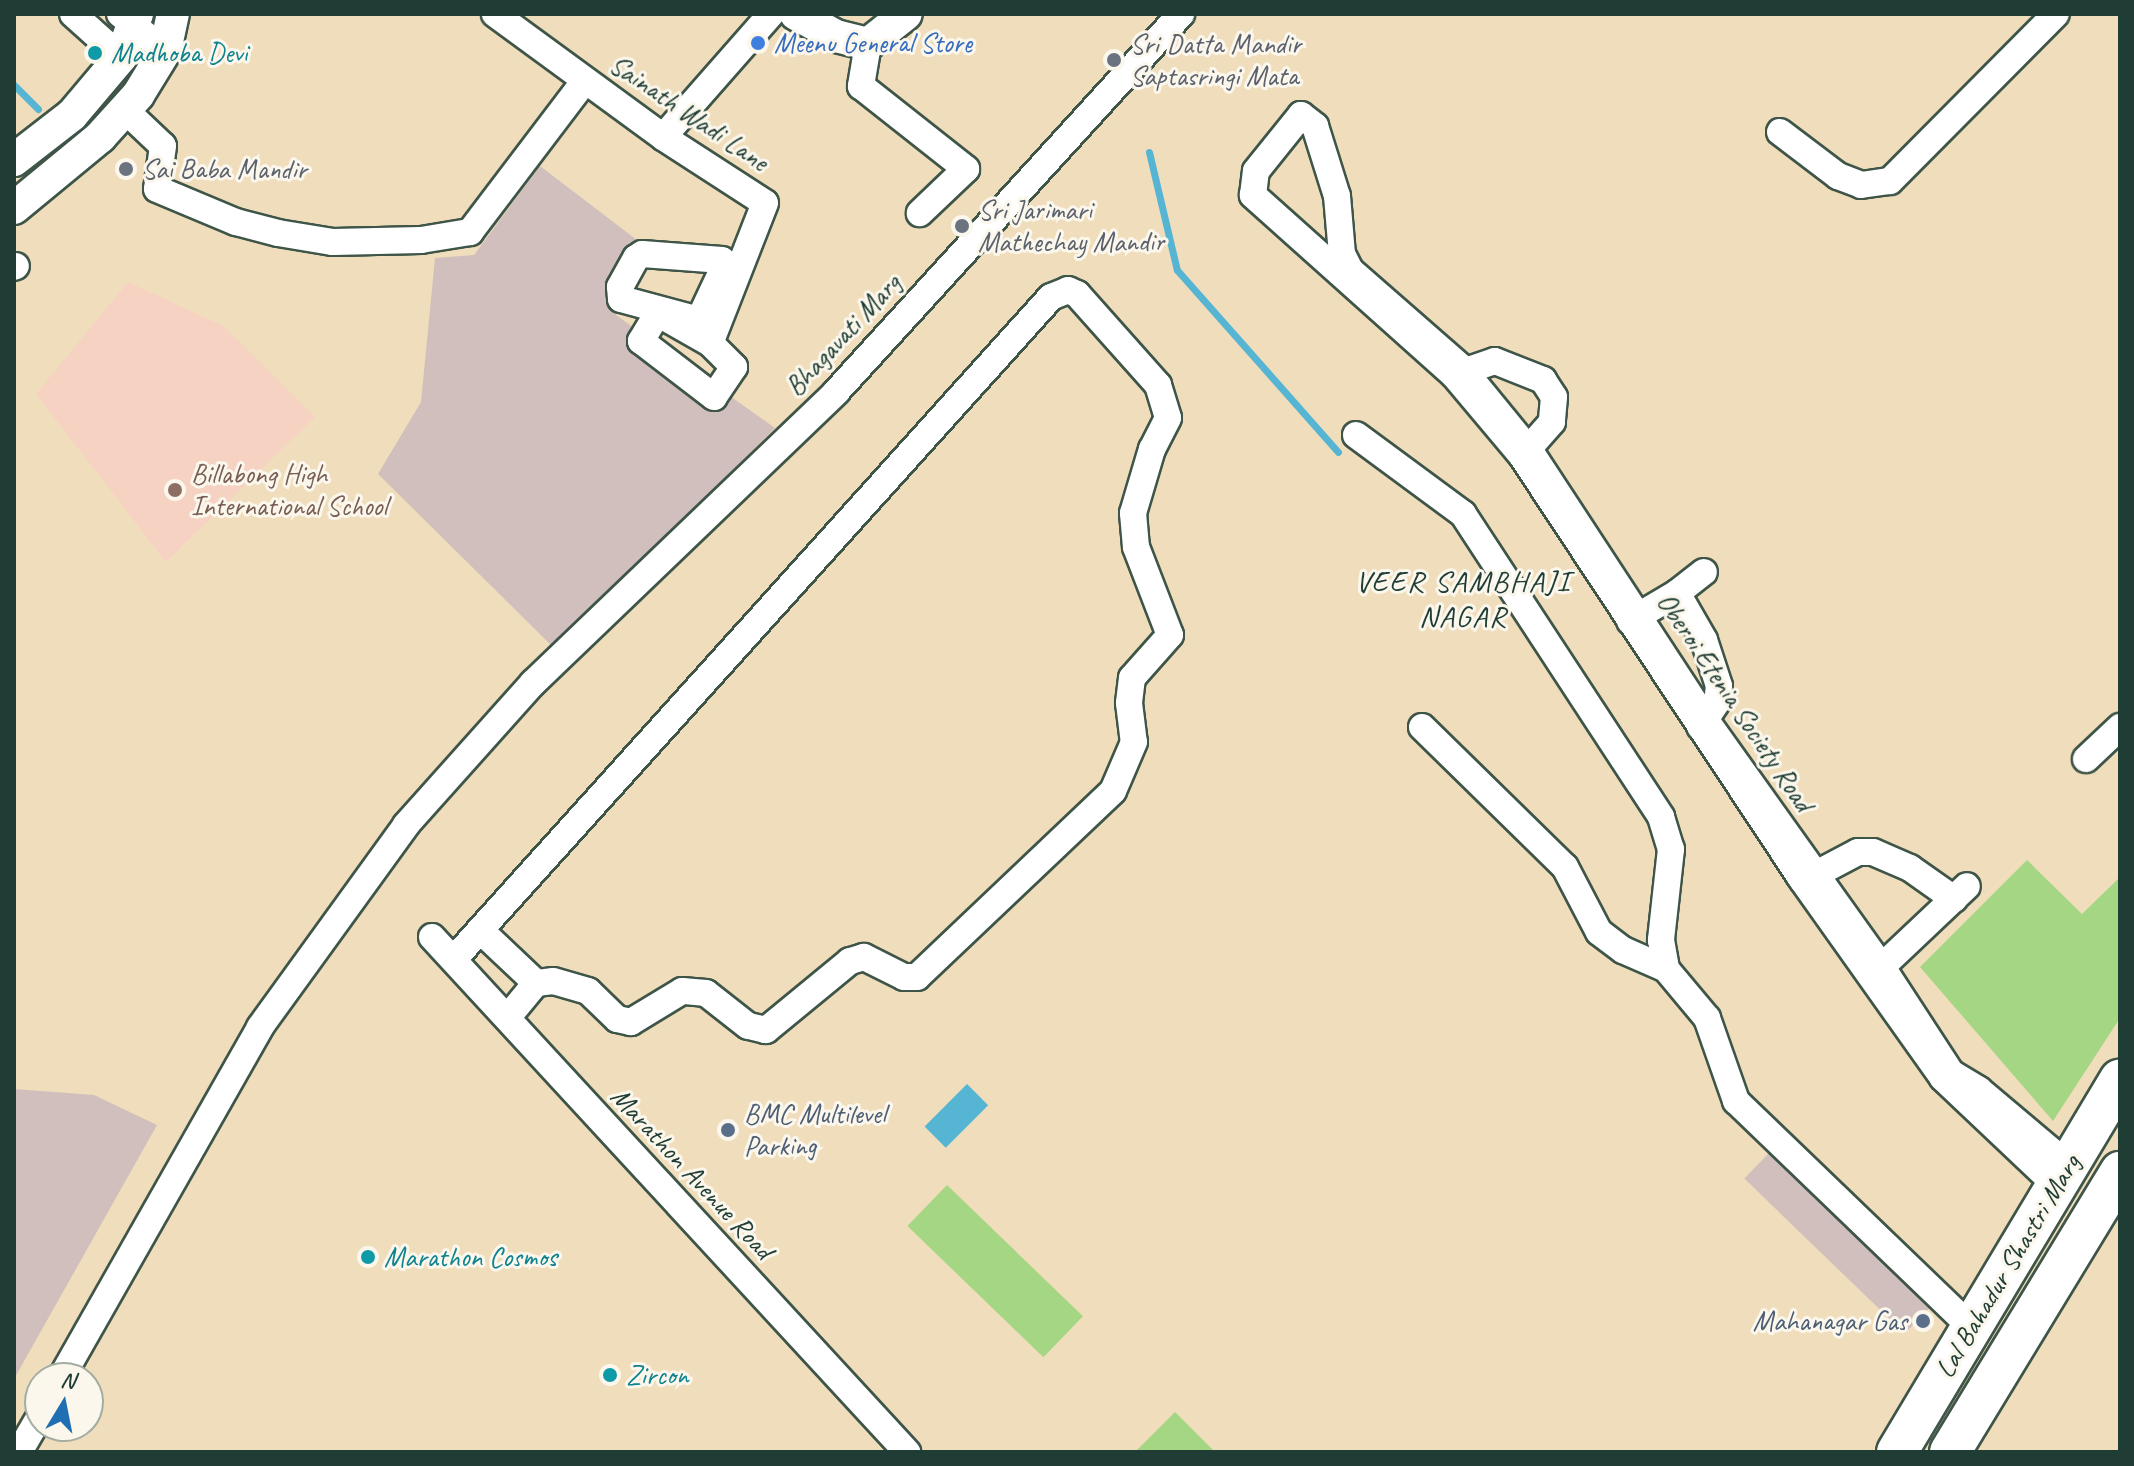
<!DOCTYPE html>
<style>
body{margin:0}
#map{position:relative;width:2134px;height:1466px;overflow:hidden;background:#f0ddbc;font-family:Caveat,sans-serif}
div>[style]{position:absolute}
.built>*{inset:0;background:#f6d2c3}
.industrial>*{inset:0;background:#d1bfbd;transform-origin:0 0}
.green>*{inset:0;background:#a5d684;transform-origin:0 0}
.water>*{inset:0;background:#55b5d3;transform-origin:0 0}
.stream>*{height:7px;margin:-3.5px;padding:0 3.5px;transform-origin:3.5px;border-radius:3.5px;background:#55b5d3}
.roads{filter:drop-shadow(2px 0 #3e5548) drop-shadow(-2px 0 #3e5548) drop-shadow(0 2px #3e5548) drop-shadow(0 -2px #3e5548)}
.minor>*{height:26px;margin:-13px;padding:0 13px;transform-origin:13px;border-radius:13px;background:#fff}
.tertiary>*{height:32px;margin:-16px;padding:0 16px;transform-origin:16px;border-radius:16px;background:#fff}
.primary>*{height:40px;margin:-20px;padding:0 20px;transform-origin:20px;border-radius:20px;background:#fff}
.dots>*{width:22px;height:22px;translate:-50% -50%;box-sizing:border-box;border:4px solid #fbf7ec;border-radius:50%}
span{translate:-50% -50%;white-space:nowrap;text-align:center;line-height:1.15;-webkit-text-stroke:6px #fbf7ec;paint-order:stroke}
.shop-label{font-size:28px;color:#366cbe}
.left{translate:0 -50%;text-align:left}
.worship-label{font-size:28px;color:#5b616d}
.culture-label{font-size:28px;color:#0d838f}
.street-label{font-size:28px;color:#1f3d34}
.education-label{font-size:28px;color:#785e54}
.service-label{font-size:28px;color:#4e5e75}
.right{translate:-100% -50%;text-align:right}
.neighbourhood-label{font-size:30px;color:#1f3d34;letter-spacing:2px}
.frame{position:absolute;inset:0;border:16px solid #1f3d34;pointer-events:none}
.north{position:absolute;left:24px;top:1362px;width:80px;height:80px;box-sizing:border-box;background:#fbf7ec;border:2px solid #a3ada2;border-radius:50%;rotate:10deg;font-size:22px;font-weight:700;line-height:32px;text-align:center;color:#1f3d34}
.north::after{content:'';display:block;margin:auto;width:28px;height:36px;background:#1f6fb2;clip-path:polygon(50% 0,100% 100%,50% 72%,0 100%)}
</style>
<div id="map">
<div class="built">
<i style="clip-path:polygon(128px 282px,223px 326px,315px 417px,166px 562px,36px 394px)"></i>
</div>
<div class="industrial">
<i style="clip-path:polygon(540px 166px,650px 250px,616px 315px,775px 428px,554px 648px,378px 474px,421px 402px,435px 258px,474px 255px)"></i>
<i style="clip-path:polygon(14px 1089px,94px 1095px,157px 1125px,14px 1379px)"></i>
<i style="left:1770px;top:1152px;width:223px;height:37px;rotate:44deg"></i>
</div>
<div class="green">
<i style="clip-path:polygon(2027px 860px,2082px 914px,2120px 877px,2120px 1018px,2053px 1121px,1920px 967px)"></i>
<i style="left:947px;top:1185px;width:189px;height:57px;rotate:44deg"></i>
<i style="clip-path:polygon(1175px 1412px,1215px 1452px,1135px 1452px)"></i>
</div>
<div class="water">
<i style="left:967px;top:1084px;width:30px;height:60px;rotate:45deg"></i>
</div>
<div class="stream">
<i style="left:14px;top:85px;width:34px;rotate:45deg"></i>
<i style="left:1149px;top:152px;width:121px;rotate:76.7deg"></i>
<i style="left:1177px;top:270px;width:243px;rotate:48.5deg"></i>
</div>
<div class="roads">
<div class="minor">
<i style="left:73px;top:14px;width:64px;rotate:41.9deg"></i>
<i style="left:120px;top:14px;width:58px;rotate:39.4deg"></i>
<i style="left:495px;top:14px;width:208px;rotate:36.2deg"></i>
<i style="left:663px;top:137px;width:121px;rotate:32.9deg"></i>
<i style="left:765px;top:203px;width:150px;rotate:111.4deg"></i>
<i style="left:868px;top:44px;width:43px;rotate:99.5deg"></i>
<i style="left:861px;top:86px;width:134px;rotate:38.3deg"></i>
<i style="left:966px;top:169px;width:64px;rotate:136.3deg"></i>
<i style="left:125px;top:110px;width:52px;rotate:43.5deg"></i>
<i style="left:163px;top:146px;width:43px;rotate:97.9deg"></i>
<i style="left:157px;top:189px;width:86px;rotate:22.7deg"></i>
<i style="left:236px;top:222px;width:43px;rotate:14.7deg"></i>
<i style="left:278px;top:233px;width:56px;rotate:9.3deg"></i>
<i style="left:333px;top:242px;width:88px;rotate:-1.3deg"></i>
<i style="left:421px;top:240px;width:50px;rotate:-9.3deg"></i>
<i style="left:470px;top:232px;width:188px;rotate:-52.8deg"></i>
<i style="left:1780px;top:132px;width:73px;rotate:37.2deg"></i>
<i style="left:1838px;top:176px;width:25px;rotate:21deg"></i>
<i style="left:1861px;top:185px;width:29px;rotate:-8deg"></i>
<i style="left:1890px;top:181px;width:235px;rotate:-45.2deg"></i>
<i style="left:663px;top:137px;width:164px;rotate:-48.7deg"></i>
<i style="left:14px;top:267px;width:2px;rotate:-27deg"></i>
<i style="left:664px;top:317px;width:53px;rotate:29.5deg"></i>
<i style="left:710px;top:343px;width:34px;rotate:45deg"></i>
<i style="left:734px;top:367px;width:36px;rotate:124deg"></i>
<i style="left:714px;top:397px;width:92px;rotate:-142.5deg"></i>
<i style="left:641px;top:341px;width:27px;rotate:-59deg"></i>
<i style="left:655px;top:318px;width:9px;rotate:-6deg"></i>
<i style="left:699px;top:320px;width:59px;rotate:-64.7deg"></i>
<i style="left:724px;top:267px;width:7px;rotate:-106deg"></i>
<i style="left:722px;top:260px;width:80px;rotate:-175.7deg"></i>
<i style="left:642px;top:254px;width:7px;rotate:146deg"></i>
<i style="left:636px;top:258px;width:33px;rotate:119deg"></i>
<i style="left:620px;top:287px;width:12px;rotate:85deg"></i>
<i style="left:621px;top:299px;width:81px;rotate:15.1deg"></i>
<i style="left:699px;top:320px;width:6px;rotate:18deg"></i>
<i style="left:705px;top:322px;width:12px;rotate:14deg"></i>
<i style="left:1454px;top:375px;width:43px;rotate:-18.9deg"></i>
<i style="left:1495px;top:361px;width:52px;rotate:21.6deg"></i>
<i style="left:1543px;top:380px;width:20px;rotate:57deg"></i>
<i style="left:1554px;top:397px;width:25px;rotate:95deg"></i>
<i style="left:1552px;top:422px;width:45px;rotate:131.4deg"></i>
<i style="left:1356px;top:435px;width:133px;rotate:36.4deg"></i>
<i style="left:1463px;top:514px;width:362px;rotate:56.8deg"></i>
<i style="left:1661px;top:817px;width:34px;rotate:73deg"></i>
<i style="left:1671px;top:849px;width:92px;rotate:96.3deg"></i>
<i style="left:1661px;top:940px;width:29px;rotate:80deg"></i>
<i style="left:1677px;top:593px;width:34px;rotate:-38deg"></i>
<i style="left:1630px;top:621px;width:55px;rotate:-30.8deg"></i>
<i style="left:1677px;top:593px;width:54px;rotate:60.1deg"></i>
<i style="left:1704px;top:640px;width:48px;rotate:71.9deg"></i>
<i style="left:1719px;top:686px;width:16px;rotate:97deg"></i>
<i style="left:1717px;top:702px;width:30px;rotate:124deg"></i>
<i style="left:1422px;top:727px;width:200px;rotate:44.4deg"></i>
<i style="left:1565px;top:867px;width:73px;rotate:62.4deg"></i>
<i style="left:1599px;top:932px;width:30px;rotate:37deg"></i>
<i style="left:1623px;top:950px;width:47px;rotate:23.8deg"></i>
<i style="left:1666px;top:969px;width:64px;rotate:50.1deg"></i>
<i style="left:1707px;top:1018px;width:88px;rotate:70.7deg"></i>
<i style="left:1736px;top:1101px;width:329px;rotate:43.9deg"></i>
<i style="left:2086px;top:759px;width:47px;rotate:-43.3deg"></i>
<i style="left:1803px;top:881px;width:62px;rotate:-27.8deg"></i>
<i style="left:1858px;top:852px;width:15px"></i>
<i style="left:1873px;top:852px;width:40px;rotate:23.4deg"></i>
<i style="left:1910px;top:868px;width:54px;rotate:35.2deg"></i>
<i style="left:480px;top:930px;width:77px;rotate:43.4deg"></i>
<i style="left:432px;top:937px;width:701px;rotate:47.31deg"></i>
<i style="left:454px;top:959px;width:891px;rotate:-47.96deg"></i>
<i style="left:1051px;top:297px;width:18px;rotate:-22deg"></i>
<i style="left:1068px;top:290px;width:10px;rotate:24deg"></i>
<i style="left:1077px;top:294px;width:122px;rotate:48.3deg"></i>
<i style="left:1158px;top:385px;width:34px;rotate:73deg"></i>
<i style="left:1168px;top:418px;width:35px;rotate:117deg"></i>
<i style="left:1152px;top:449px;width:67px;rotate:106.5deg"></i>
<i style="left:1133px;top:513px;width:34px;rotate:85deg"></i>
<i style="left:1136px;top:547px;width:94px;rotate:68.9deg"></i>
<i style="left:1170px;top:635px;width:57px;rotate:131.5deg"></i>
<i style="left:1132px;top:678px;width:25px;rotate:97deg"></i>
<i style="left:1129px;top:703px;width:39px;rotate:83deg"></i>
<i style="left:1134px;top:742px;width:53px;rotate:113.2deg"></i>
<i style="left:1113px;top:791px;width:270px;rotate:136.5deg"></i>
<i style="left:917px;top:977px;width:13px;rotate:180deg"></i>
<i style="left:904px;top:977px;width:45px;rotate:-153.4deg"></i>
<i style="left:864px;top:957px;width:15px;rotate:164deg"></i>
<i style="left:850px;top:961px;width:109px;rotate:140.6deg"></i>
<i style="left:766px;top:1030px;width:18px;rotate:-167deg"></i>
<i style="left:748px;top:1026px;width:53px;rotate:-141.8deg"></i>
<i style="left:706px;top:993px;width:24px;rotate:-175deg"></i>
<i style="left:682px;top:991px;width:60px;rotate:148.7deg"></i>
<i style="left:631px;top:1022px;width:14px;rotate:-168deg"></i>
<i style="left:617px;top:1019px;width:40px;rotate:-136deg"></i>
<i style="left:588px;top:991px;width:36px;rotate:-164deg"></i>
<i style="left:553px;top:981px;width:17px;rotate:173deg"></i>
<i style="left:536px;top:983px;width:45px;rotate:129.6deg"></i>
<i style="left:1873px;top:975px;width:129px;rotate:-43.4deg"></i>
<i style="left:2056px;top:1185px;width:156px;rotate:-136.6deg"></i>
<i style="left:1943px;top:1078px;width:249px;rotate:-125.4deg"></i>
<i style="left:1799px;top:875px;width:502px;rotate:-123.47deg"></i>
<i style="left:1522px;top:456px;width:106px;rotate:-130deg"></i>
<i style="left:1454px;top:375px;width:270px;rotate:-138.2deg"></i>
<i style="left:1253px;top:195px;width:24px;rotate:-83deg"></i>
<i style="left:1256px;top:171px;width:72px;rotate:-51.2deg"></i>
<i style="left:1301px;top:115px;width:18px;rotate:38deg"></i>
<i style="left:1315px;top:126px;width:73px;rotate:72.6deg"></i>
<i style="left:1337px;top:196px;width:58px;rotate:85.1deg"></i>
<i style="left:1342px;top:254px;width:18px;rotate:63deg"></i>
<i style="left:1350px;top:270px;width:149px;rotate:41.2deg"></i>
<i style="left:1462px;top:368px;width:107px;rotate:50.7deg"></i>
<i style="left:1530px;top:451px;width:324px;rotate:56.8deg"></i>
<i style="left:1707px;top:722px;width:301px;rotate:54.5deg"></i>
<i style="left:1882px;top:967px;width:126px;rotate:56.9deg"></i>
<i style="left:1951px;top:1073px;width:33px;rotate:31deg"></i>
<i style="left:1979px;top:1090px;width:116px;rotate:40.1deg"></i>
<i style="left:61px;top:1378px;width:403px;rotate:-60.4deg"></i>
<i style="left:260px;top:1027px;width:249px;rotate:-54.1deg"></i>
<i style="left:406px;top:825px;width:191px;rotate:-48.2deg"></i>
<i style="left:533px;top:683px;width:420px;rotate:-43.8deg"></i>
<i style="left:836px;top:392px;width:512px;rotate:-47.61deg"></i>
<i style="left:19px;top:1452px;width:42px;rotate:-59.7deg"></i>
</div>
<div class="tertiary">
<i style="left:796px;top:14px;width:46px;rotate:28.8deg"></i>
<i style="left:836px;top:36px;width:33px;rotate:14deg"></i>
<i style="left:868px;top:44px;width:48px;rotate:-38.3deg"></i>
<i style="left:14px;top:160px;width:73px;rotate:-37.8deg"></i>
<i style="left:72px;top:115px;width:76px;rotate:-49.8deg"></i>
<i style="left:121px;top:57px;width:46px;rotate:-69.6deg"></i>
<i style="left:14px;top:208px;width:112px;rotate:-39.5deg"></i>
<i style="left:100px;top:137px;width:57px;rotate:-47.9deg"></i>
<i style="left:138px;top:95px;width:52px;rotate:-58.5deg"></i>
<i style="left:165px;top:51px;width:38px;rotate:-78deg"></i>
</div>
<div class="primary">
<i style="left:1897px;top:1452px;width:434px;rotate:-59.1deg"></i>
<i style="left:1950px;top:1452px;width:328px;rotate:-58.7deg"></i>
</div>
</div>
<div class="dots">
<i style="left:758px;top:43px;background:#3f7fe0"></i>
<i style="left:95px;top:53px;background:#0f9aa8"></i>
<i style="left:1114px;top:60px;background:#6b7280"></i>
<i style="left:126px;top:169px;background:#6b7280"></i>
<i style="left:962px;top:226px;background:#6b7280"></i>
<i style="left:175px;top:490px;background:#8d6e63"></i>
<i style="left:728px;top:1130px;background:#5c6f8a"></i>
<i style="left:368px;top:1257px;background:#0f9aa8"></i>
<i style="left:1923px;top:1321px;background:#5c6f8a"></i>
<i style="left:610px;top:1375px;background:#0f9aa8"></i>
</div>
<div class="shop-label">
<span class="left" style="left:774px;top:43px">Meenu General Store</span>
</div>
<div class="worship-label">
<span class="left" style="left:1130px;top:60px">Sri Datta Mandir<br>Saptasringi Mata</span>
<span class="left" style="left:142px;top:169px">Sai Baba Mandir</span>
<span class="left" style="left:978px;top:226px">Sri Jarimari<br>Mathechay Mandir</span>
</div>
<div class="culture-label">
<span class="left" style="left:111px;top:53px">Madhoba Devi</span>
<span class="left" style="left:384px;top:1257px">Marathon Cosmos</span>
<span class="left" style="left:626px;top:1375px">Zircon</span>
</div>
<div class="street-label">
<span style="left:689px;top:113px;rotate:34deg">Sainath Wadi Lane</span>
<span style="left:843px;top:335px;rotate:-47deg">Bhagavati Marg</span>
<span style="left:1735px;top:702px;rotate:56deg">Oberoi Etenia Society Road</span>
<span style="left:692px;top:1173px;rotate:47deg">Marathon Avenue Road</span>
<span style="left:2008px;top:1266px;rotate:-59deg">Lal Bahadur Shastri Marg</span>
</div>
<div class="education-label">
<span class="left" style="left:191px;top:490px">Billabong High<br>International School</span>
</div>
<div class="service-label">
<span class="left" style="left:744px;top:1130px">BMC Multilevel<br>Parking</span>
<span class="right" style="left:1907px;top:1321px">Mahanagar Gas</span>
</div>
<div class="neighbourhood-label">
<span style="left:1463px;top:598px">VEER SAMBHAJI<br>NAGAR</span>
</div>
<div class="frame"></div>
<div class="north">N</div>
</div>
